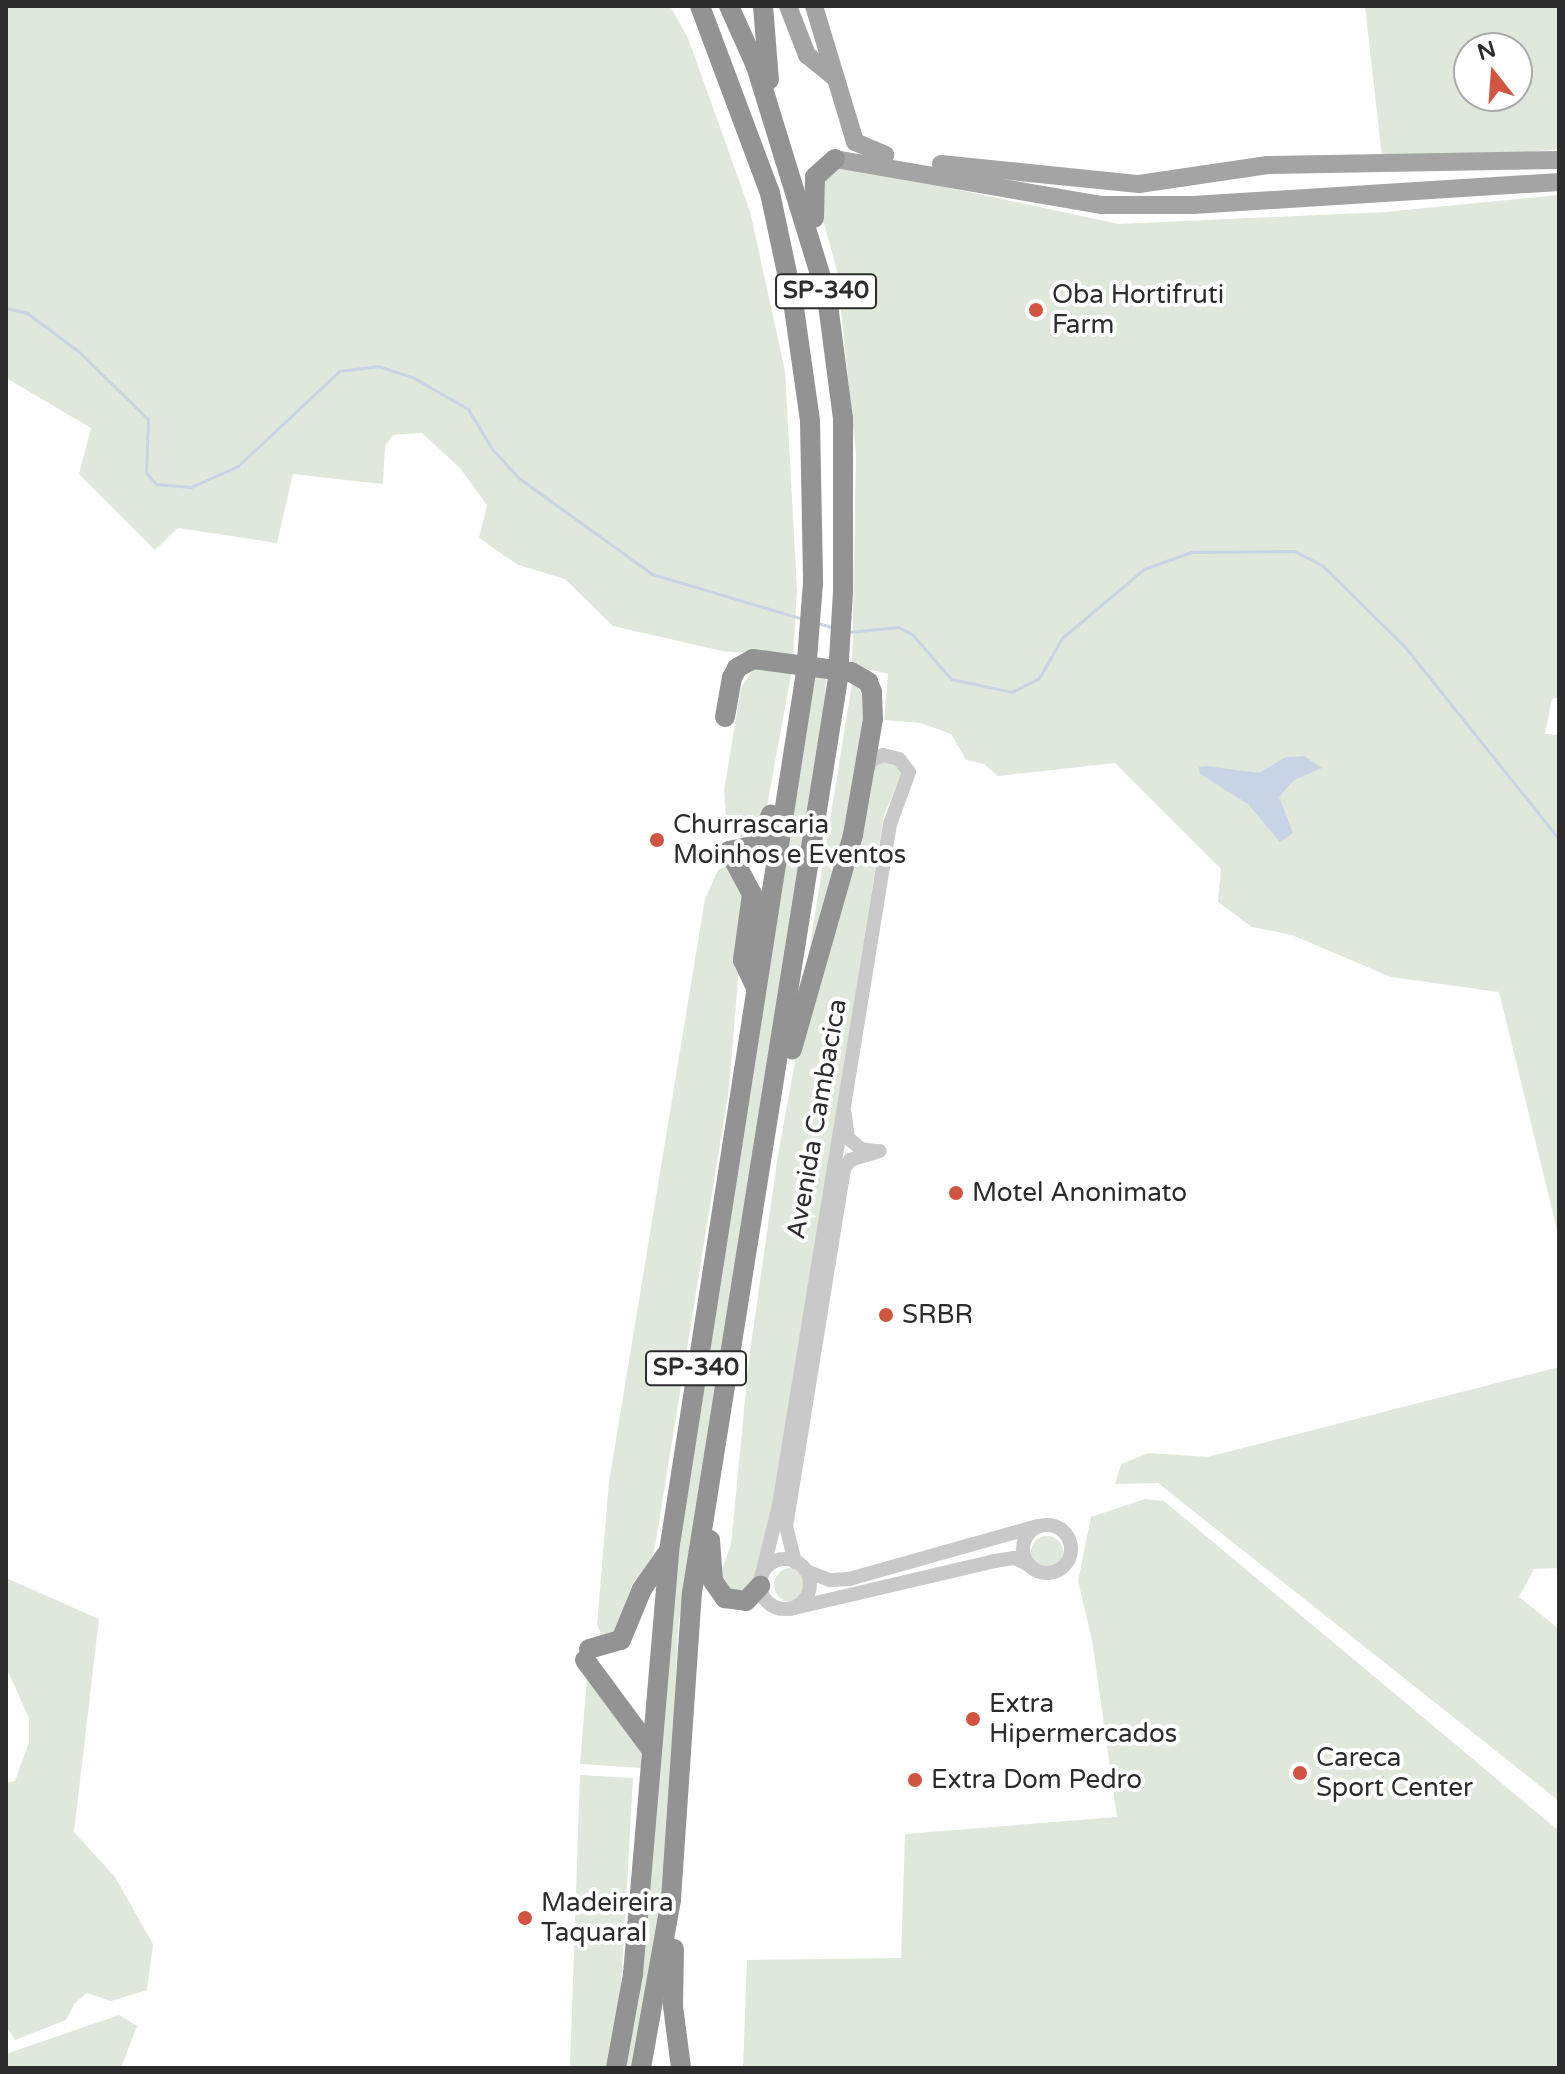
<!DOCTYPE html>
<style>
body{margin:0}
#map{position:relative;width:1565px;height:2074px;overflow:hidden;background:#fff;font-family:"Varela Round",sans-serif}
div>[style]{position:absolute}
.green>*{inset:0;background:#dfe8db}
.round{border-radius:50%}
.water>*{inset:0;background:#c8d4e6}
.stream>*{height:3px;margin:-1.5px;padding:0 1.5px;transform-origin:1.5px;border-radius:1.5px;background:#c8d4e6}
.minor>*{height:14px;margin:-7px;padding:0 7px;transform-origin:7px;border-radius:7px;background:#c9c9c9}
.minor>.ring{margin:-7px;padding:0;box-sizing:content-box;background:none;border:14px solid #c9c9c9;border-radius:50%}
.major>*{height:18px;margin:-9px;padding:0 9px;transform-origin:9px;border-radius:9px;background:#a4a4a4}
.highway>*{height:20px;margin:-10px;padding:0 10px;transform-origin:10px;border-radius:10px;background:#939393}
.highway-bridge>*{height:20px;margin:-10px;padding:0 10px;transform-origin:10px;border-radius:10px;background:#939393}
.dots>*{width:22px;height:22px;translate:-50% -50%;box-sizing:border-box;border:4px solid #fff;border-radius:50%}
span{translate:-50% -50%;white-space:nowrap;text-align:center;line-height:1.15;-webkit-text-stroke:8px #fff;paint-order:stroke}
.shield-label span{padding:2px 6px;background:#fff;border:2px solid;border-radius:6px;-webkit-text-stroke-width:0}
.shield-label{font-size:24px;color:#2c2c2c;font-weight:700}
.poi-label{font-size:26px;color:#2c2c2c}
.left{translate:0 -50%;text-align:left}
.street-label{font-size:26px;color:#2c2c2c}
.frame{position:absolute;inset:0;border:8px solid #2c2c2c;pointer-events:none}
.north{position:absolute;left:1453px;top:32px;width:80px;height:80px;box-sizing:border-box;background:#fff;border:2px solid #ababab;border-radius:50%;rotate:343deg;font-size:22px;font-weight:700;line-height:32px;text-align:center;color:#2c2c2c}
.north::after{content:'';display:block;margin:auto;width:28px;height:36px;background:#d05440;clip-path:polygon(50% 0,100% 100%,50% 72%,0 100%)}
</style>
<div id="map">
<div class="green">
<i style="clip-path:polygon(6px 6px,670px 6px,688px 38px,750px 211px,785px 371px,797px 590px,793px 657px,722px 651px,613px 626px,565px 579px,518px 565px,479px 538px,487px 505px,460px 468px,422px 433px,393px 435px,385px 446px,383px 484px,293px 474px,277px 543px,178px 528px,155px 550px,79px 474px,91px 428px,6px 378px)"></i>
<i style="clip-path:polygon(evenodd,1365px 6px,1559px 6px,1559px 149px,1383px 166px,1365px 6px,1469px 48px,1517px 48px,1517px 96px,1469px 96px,1469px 48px)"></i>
<i style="clip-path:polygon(842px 165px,1119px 224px,1385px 212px,1559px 195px,1559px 697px,1552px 699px,1545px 734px,1559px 735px,1559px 1238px,1499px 992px,1391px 977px,1292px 935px,1252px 927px,1218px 902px,1221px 869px,1115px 763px,998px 776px,984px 764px,966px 760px,951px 734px,921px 723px,884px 720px,888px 674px,852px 665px,856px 455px,837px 271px,824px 224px,821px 185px)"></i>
<i style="clip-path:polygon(754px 668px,792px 669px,764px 823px,757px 837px,741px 838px,726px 816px,724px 790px,741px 688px)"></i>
<i style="clip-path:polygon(816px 672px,826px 674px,825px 701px,678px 1628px,667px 1866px,635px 2068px,625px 2068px,639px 2000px,673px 1581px)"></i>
<i style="clip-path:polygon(853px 677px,867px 706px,849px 833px,808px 958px)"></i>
<i style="clip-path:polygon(891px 760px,902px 774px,884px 815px,774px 1504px,754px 1594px,740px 1598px,718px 1580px,731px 1545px,749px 1359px,778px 1155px,796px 1056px,872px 765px)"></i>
<i style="clip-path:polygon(727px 866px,745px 893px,729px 1089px,655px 1547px,649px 1565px,632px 1584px,618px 1632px,602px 1636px,597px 1625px,609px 1482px,705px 899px,718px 870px)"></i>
<i style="clip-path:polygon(1559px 1367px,1559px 1568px,1534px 1569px,1519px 1597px,1559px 1629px,1559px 1801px,1158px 1483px,1115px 1484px,1121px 1464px,1149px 1453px,1208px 1457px)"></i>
<i style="clip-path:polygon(1145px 1499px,1164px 1501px,1559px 1831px,1559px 2068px,743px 2068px,747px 1960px,901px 1958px,905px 1834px,1117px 1817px,1092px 1640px,1078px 1581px,1091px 1517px)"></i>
<i class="round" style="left:1031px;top:1536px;width:32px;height:32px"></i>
<i class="round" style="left:774px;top:1568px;width:34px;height:34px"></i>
<i style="clip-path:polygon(6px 1578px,99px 1619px,74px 1832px,115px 1877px,153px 1944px,147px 1990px,111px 2001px,87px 1993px,74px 2004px,66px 2020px,15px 2040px,6px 2026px,6px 1783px,15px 1781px,29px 1742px,29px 1718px,6px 1667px)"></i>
<i style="clip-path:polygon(587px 1678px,641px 1746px,642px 1768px,580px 1764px)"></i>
<i style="clip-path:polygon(580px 1775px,633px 1778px,620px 2006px,606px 2068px,570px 2068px)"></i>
<i style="clip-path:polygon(119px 2015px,137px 2026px,121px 2068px,6px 2068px,6px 2054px)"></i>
</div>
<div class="water">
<i style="clip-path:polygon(1304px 756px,1322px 768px,1294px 780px,1279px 797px,1293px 833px,1280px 842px,1248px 804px,1200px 774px,1199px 767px,1207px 766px,1259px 773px,1286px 757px)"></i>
</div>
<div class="stream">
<i style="left:6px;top:308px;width:22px;rotate:13deg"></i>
<i style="left:27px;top:313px;width:64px;rotate:36.7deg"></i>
<i style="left:78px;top:351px;width:98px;rotate:44.2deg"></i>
<i style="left:148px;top:419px;width:53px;rotate:92.2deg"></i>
<i style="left:146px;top:472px;width:16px;rotate:50deg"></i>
<i style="left:156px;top:484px;width:35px;rotate:5deg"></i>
<i style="left:191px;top:487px;width:51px;rotate:-24.1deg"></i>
<i style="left:238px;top:466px;width:139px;rotate:-43.2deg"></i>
<i style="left:339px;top:371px;width:39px;rotate:-7deg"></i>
<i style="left:378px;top:366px;width:38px;rotate:18deg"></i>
<i style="left:414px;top:378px;width:62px;rotate:29.9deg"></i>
<i style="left:468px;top:409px;width:47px;rotate:59deg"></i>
<i style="left:492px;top:449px;width:41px;rotate:47deg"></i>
<i style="left:520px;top:479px;width:163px;rotate:35.7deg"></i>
<i style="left:652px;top:574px;width:158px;rotate:16.6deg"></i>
<i style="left:818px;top:623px;width:17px;rotate:17deg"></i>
<i style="left:849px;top:632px;width:49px;rotate:-5.8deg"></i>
<i style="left:898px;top:627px;width:16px;rotate:27deg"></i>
<i style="left:912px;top:634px;width:60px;rotate:49.1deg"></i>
<i style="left:951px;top:679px;width:62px;rotate:12deg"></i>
<i style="left:1012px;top:692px;width:30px;rotate:-27deg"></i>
<i style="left:1039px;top:678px;width:46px;rotate:-60.1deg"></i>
<i style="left:1062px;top:638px;width:107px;rotate:-40.1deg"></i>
<i style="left:1144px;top:569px;width:50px;rotate:-19.9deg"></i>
<i style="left:1191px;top:552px;width:103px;rotate:-0.6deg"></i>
<i style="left:1294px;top:551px;width:33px;rotate:27deg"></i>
<i style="left:1323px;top:566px;width:115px;rotate:44.6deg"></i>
<i style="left:1405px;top:647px;width:246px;rotate:51.3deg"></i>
</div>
<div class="minor">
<i style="left:845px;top:1115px;width:23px;rotate:83deg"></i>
<i style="left:848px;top:1138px;width:17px;rotate:40deg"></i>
<i style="left:861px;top:1149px;width:15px;rotate:8deg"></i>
<i class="ring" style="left:1023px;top:1525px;width:34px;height:34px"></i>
<i class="ring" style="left:760px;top:1559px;width:36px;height:36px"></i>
<i style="left:795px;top:1562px;width:36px;rotate:-104deg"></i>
<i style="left:786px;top:1527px;width:363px;rotate:-80.8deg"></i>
<i style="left:844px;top:1169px;width:11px;rotate:-56deg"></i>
<i style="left:850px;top:1160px;width:31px;rotate:-17deg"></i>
<i style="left:806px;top:1571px;width:26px;rotate:21deg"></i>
<i style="left:830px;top:1580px;width:19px;rotate:-3deg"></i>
<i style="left:849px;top:1579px;width:196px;rotate:-15.7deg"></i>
<i style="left:761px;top:1578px;width:75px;rotate:-76.1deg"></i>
<i style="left:779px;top:1505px;width:690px;rotate:-80.74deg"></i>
<i style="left:890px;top:824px;width:55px;rotate:-69.9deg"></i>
<i style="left:909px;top:772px;width:16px;rotate:-128deg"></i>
<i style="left:899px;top:759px;width:16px;rotate:-166deg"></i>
<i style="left:883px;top:755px;width:12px;rotate:156deg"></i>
<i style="left:872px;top:760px;width:13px;rotate:117deg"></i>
<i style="left:790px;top:1609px;width:211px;rotate:-13.2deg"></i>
<i style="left:995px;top:1561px;width:20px;rotate:-9deg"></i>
<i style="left:1015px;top:1558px;width:16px;rotate:27deg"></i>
</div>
<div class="major">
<i style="left:788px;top:6px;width:53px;rotate:68.8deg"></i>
<i style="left:807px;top:55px;width:36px;rotate:39deg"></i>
<i style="left:814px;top:6px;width:142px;rotate:73.2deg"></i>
<i style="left:855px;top:142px;width:33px;rotate:23deg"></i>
<i style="left:835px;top:159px;width:271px;rotate:9.8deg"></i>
<i style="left:1102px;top:205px;width:91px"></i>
<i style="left:1193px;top:205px;width:367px;rotate:-3.6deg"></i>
<i style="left:941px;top:164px;width:199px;rotate:5.8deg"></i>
<i style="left:1139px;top:184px;width:130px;rotate:-8.4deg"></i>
<i style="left:1268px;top:165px;width:291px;rotate:-1deg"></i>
</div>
<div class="highway">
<i style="left:700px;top:6px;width:200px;rotate:69.5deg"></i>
<i style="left:770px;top:193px;width:110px;rotate:78deg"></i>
<i style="left:793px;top:301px;width:121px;rotate:81.9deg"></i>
<i style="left:810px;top:421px;width:162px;rotate:88.9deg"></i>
<i style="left:729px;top:6px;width:66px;rotate:65.8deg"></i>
<i style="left:756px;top:66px;width:242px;rotate:72.9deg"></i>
<i style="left:827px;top:297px;width:122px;rotate:82.5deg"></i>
<i style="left:843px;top:418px;width:174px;rotate:90deg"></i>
<i style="left:763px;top:6px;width:74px;rotate:85.4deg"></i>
<i style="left:814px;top:218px;width:41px;rotate:-88.6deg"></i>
<i style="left:815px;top:177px;width:27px;rotate:-42deg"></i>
<i style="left:725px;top:717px;width:40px;rotate:-80deg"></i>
<i style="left:732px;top:678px;width:11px;rotate:-63deg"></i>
<i style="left:737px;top:668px;width:18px;rotate:-29deg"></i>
<i style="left:753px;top:659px;width:99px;rotate:7.6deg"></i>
<i style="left:851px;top:672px;width:20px;rotate:30deg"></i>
<i style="left:868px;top:682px;width:11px;rotate:68deg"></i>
<i style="left:872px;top:692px;width:27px;rotate:88deg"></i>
<i style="left:873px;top:719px;width:118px;rotate:99.8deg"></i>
<i style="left:853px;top:835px;width:223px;rotate:105.9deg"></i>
<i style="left:729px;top:851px;width:49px;rotate:61.9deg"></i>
<i style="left:752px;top:894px;width:67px;rotate:97.8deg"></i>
<i style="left:743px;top:960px;width:29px;rotate:65deg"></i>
<i style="left:729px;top:851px;width:30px;rotate:-12deg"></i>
<i style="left:758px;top:845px;width:33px;rotate:-67deg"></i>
<i style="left:710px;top:1540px;width:41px;rotate:85.8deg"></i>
<i style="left:713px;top:1581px;width:21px;rotate:55deg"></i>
<i style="left:725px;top:1598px;width:21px;rotate:8deg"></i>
<i style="left:746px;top:1601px;width:21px;rotate:-47deg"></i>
<i style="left:589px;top:1649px;width:33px;rotate:-16deg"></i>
<i style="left:621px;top:1640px;width:55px;rotate:-67.6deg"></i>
<i style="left:642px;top:1589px;width:42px;rotate:-54.8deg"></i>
<i style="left:585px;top:1660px;width:109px;rotate:53.5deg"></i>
<i style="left:674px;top:1949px;width:57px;rotate:91deg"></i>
<i style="left:673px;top:2006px;width:63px;rotate:82.6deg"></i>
<i style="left:616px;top:2068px;width:96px;rotate:-79.7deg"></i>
<i style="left:633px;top:1974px;width:425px;rotate:-85.1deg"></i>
<i style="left:669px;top:1551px;width:890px;rotate:-81.14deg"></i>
<i style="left:641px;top:2068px;width:172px;rotate:-79.9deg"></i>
<i style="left:671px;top:1899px;width:307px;rotate:-86.1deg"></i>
<i style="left:692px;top:1593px;width:927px;rotate:-80.93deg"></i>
</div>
<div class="highway-bridge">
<i style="left:806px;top:672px;width:89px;rotate:-85.5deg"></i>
<i style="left:838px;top:678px;width:86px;rotate:-86.7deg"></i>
</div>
<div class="dots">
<i style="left:1036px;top:310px;background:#d05440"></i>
<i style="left:657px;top:840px;background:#d05440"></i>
<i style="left:956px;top:1193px;background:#d05440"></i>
<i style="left:886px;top:1315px;background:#d05440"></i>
<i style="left:973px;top:1719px;background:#d05440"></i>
<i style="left:1300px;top:1773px;background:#d05440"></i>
<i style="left:915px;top:1780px;background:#d05440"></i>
<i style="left:525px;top:1918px;background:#d05440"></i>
</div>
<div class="shield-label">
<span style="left:826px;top:291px">SP-340</span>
<span style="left:696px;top:1368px">SP-340</span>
</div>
<div class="poi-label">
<span class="left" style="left:1052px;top:310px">Oba Hortifruti<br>Farm</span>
<span class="left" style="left:673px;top:840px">Churrascaria<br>Moinhos e Eventos</span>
<span class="left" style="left:972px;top:1193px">Motel Anonimato</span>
<span class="left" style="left:902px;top:1315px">SRBR</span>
<span class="left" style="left:989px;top:1719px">Extra<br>Hipermercados</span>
<span class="left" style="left:1316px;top:1773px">Careca<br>Sport Center</span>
<span class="left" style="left:931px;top:1780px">Extra Dom Pedro</span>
<span class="left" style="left:541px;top:1918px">Madeireira<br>Taquaral</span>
</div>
<div class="street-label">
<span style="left:817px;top:1119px;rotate:-80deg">Avenida Cambacica</span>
</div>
<div class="frame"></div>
<div class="north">N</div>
</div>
